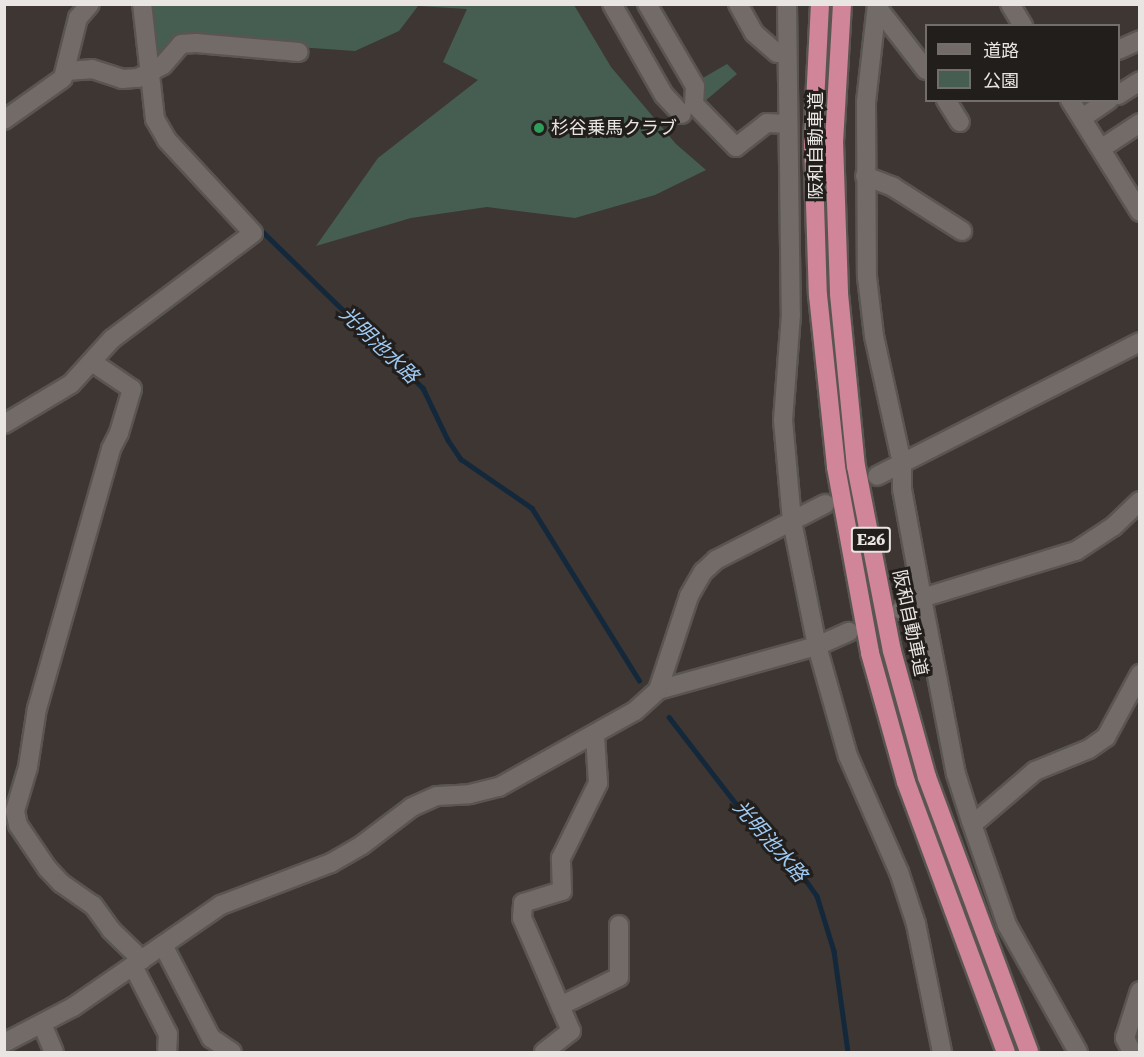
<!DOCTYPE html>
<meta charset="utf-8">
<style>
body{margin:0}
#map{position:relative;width:1144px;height:1057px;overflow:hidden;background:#3d3632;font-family:"Roboto Serif","Noto Sans JP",serif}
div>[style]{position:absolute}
.green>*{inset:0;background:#465e51}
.stream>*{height:4.5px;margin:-2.25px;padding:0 2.25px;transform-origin:2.25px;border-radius:2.25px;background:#14283b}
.roads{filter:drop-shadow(2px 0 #5a5552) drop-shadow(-2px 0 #5a5552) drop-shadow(0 2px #5a5552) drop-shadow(0 -2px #5a5552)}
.minor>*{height:18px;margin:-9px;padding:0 9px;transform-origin:9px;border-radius:9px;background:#736b67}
.highway>*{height:18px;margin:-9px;padding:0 9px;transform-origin:9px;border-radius:9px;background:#d08599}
.dots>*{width:16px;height:16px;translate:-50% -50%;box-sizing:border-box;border:3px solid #211e1c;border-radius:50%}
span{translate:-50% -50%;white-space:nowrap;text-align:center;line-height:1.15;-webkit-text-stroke:6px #211e1c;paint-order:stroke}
.shield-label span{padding:2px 4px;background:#211e1c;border:2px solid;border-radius:4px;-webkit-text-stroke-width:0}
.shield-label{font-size:16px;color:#e9e5e3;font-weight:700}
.poi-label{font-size:18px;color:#e9e5e3}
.left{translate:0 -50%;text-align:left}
.street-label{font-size:18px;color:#e9e5e3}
.water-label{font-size:20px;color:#9fcaf4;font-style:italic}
.frame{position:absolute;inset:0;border:6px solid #e9e5e3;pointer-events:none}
.legend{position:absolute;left:925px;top:24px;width:195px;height:78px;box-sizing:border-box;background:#211e1c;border:2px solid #716e6c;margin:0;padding:8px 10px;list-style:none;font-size:18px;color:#e9e5e3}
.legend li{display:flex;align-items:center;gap:12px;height:30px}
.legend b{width:30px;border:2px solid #716e6c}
</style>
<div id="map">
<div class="green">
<i style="clip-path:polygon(151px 5px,574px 5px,611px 67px,676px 144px,706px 170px,655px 195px,575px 218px,487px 207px,411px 218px,316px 246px,378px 158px,478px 80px,443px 62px,467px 9px,418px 6px,399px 31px,355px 51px,199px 40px,160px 60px,156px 59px)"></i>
<i style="clip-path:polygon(727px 64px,737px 74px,705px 101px,701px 79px)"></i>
</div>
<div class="stream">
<i style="left:258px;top:227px;width:231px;rotate:44.3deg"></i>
<i style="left:423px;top:388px;width:58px;rotate:64.3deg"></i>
<i style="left:448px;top:440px;width:23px;rotate:56deg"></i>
<i style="left:461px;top:459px;width:86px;rotate:34.6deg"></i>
<i style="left:532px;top:508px;width:203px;rotate:58.1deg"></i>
<i style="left:669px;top:717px;width:128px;rotate:52.3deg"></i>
<i style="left:747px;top:818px;width:64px;rotate:43.7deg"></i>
<i style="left:793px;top:862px;width:42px;rotate:54.8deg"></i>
<i style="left:817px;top:896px;width:58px;rotate:72.8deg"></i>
<i style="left:834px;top:951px;width:102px;rotate:82.1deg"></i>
</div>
<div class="roads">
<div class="minor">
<i style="left:612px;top:4px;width:105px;rotate:60.3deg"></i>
<i style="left:664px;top:95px;width:26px;rotate:47deg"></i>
<i style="left:647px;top:4px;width:95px;rotate:59.7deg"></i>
<i style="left:695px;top:86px;width:18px;rotate:93deg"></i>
<i style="left:694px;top:104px;width:60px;rotate:45.7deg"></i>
<i style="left:736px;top:147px;width:39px;rotate:-38deg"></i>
<i style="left:767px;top:123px;width:20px;rotate:3deg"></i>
<i style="left:738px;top:4px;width:33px;rotate:61deg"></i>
<i style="left:754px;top:33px;width:30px;rotate:41deg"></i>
<i style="left:777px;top:53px;width:9px"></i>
<i style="left:787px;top:4px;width:310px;rotate:89.3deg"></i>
<i style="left:791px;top:314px;width:106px;rotate:94.3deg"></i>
<i style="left:783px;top:420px;width:101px;rotate:84.9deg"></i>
<i style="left:792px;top:521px;width:127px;rotate:78.7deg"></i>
<i style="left:817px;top:646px;width:114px;rotate:74.3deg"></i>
<i style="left:848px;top:756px;width:127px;rotate:66.3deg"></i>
<i style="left:899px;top:872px;width:55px;rotate:71.9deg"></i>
<i style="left:916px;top:924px;width:131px;rotate:78.5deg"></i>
<i style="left:877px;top:4px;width:99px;rotate:96.4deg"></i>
<i style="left:866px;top:102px;width:175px;rotate:89.7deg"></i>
<i style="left:867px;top:277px;width:59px;rotate:83.2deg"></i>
<i style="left:874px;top:336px;width:130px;rotate:77.6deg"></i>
<i style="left:902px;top:463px;width:26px;rotate:90deg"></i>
<i style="left:902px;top:489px;width:111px;rotate:79.6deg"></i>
<i style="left:922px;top:598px;width:179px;rotate:79.1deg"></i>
<i style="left:956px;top:774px;width:49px;rotate:72.3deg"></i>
<i style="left:971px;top:821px;width:110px;rotate:70.9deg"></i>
<i style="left:1007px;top:925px;width:145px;rotate:60.8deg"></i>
<i style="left:1010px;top:4px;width:26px;rotate:59deg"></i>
<i style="left:877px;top:7px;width:80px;rotate:52.1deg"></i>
<i style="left:1118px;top:50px;width:24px;rotate:-24deg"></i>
<i style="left:66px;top:71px;width:26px;rotate:-4deg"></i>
<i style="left:92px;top:69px;width:32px;rotate:18deg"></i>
<i style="left:122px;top:79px;width:16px;rotate:-4deg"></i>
<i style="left:138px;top:78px;width:28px;rotate:-27deg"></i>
<i style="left:163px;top:65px;width:28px;rotate:-49deg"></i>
<i style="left:181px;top:44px;width:15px;rotate:-4deg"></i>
<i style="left:196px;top:43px;width:103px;rotate:5deg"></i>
<i style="left:1118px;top:95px;width:26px;rotate:-32deg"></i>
<i style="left:946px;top:100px;width:26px;rotate:58deg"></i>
<i style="left:1070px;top:100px;width:132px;rotate:58deg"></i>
<i style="left:1082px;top:118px;width:32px;rotate:-34deg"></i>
<i style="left:4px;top:120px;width:72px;rotate:-35.4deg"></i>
<i style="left:63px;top:78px;width:62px;rotate:-76deg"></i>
<i style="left:78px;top:18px;width:18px;rotate:-49deg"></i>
<i style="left:1102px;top:148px;width:45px;rotate:-33.3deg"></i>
<i style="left:865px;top:176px;width:30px;rotate:21deg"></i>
<i style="left:893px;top:187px;width:82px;rotate:32.5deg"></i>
<i style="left:92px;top:362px;width:48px;rotate:34deg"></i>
<i style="left:132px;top:389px;width:46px;rotate:106.5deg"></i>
<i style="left:119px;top:433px;width:18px;rotate:117deg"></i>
<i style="left:111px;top:449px;width:269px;rotate:105.9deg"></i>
<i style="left:37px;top:708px;width:60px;rotate:98.7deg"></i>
<i style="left:28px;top:767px;width:46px;rotate:106.5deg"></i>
<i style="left:15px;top:811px;width:14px;rotate:78deg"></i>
<i style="left:18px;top:825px;width:52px;rotate:56deg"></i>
<i style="left:47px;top:868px;width:21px;rotate:47deg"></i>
<i style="left:61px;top:883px;width:39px;rotate:35deg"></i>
<i style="left:93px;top:905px;width:31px;rotate:54deg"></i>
<i style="left:111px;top:930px;width:43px;rotate:44.1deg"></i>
<i style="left:4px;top:424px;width:78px;rotate:-30.8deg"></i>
<i style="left:71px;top:384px;width:61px;rotate:-47.7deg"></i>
<i style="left:112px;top:339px;width:176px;rotate:-36.9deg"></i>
<i style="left:253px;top:233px;width:127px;rotate:-132.8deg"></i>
<i style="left:167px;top:140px;width:24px;rotate:-120deg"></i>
<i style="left:155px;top:119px;width:116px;rotate:-96.4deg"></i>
<i style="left:877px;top:476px;width:295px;rotate:-27deg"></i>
<i style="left:901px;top:610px;width:24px;rotate:-30deg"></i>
<i style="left:922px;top:598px;width:161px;rotate:-17deg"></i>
<i style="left:1076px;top:551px;width:45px;rotate:-33.3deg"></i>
<i style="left:1114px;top:526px;width:36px;rotate:-44deg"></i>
<i style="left:658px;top:690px;width:165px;rotate:-15.5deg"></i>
<i style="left:817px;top:646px;width:35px;rotate:-24deg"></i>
<i style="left:971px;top:821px;width:8px;rotate:-14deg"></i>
<i style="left:979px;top:819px;width:74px;rotate:-40.6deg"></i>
<i style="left:1035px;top:771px;width:58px;rotate:-22.2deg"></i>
<i style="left:1089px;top:749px;width:21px;rotate:-35deg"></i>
<i style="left:1106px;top:737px;width:72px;rotate:-61.6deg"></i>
<i style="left:163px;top:945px;width:105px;rotate:62.7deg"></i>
<i style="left:211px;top:1038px;width:25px;rotate:34deg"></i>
<i style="left:133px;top:966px;width:76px;rotate:62.8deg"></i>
<i style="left:168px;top:1034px;width:18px;rotate:93deg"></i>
<i style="left:560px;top:1006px;width:66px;rotate:-26.2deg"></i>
<i style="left:619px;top:977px;width:52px;rotate:-90deg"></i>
<i style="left:42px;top:1024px;width:30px;rotate:67deg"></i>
<i style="left:4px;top:1043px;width:78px;rotate:-27.6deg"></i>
<i style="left:73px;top:1007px;width:180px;rotate:-34.6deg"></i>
<i style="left:221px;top:905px;width:118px;rotate:-20.9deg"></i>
<i style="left:331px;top:863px;width:36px;rotate:-30deg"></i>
<i style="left:362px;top:845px;width:63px;rotate:-37.2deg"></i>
<i style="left:412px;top:807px;width:27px;rotate:-24deg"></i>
<i style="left:437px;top:796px;width:33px;rotate:-3deg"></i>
<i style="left:470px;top:794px;width:30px;rotate:-14deg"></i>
<i style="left:499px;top:787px;width:156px;rotate:-29.2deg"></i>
<i style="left:635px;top:711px;width:31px;rotate:-42deg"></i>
<i style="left:658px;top:690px;width:99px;rotate:-71.7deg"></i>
<i style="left:689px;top:596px;width:28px;rotate:-60deg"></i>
<i style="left:703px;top:572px;width:18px;rotate:-43deg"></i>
<i style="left:716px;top:560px;width:123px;rotate:-27.2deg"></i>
<i style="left:544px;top:1052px;width:34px;rotate:-38deg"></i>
<i style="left:571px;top:1031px;width:123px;rotate:-113.4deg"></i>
<i style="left:522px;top:918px;width:15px;rotate:-86deg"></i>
<i style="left:523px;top:903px;width:41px;rotate:-17.1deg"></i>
<i style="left:562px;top:891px;width:33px;rotate:-92deg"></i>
<i style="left:561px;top:858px;width:84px;rotate:-63.7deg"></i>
<i style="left:598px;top:783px;width:48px;rotate:-93.6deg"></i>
<i style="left:1132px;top:1052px;width:16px;rotate:-117deg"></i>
<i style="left:1125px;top:1038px;width:49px;rotate:-72.3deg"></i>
</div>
<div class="highway">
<i style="left:820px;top:4px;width:136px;rotate:92.9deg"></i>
<i style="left:813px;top:140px;width:155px;rotate:88.2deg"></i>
<i style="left:818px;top:295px;width:173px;rotate:84deg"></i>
<i style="left:836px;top:467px;width:189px;rotate:79.6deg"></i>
<i style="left:870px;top:653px;width:134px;rotate:74.4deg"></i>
<i style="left:906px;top:782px;width:288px;rotate:69.7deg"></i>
<i style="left:842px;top:4px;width:137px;rotate:93.3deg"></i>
<i style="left:834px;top:141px;width:153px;rotate:88.1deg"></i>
<i style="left:839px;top:294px;width:173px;rotate:84.4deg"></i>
<i style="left:856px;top:466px;width:188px;rotate:79deg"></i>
<i style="left:892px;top:651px;width:131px;rotate:74.5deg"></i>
<i style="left:927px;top:777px;width:293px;rotate:69.6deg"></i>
</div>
</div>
<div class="dots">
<i style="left:539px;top:128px;background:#2e9e5b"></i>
</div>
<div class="shield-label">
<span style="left:871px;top:540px">E26</span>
</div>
<div class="poi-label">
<span class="left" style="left:551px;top:128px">杉谷乗馬クラブ</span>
</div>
<div class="street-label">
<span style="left:816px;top:146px;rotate:-90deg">阪和自動車道</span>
<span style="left:910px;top:623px;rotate:78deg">阪和自動車道</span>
</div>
<div class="water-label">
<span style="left:379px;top:345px;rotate:44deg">光明池水路</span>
<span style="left:770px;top:841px;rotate:49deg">光明池水路</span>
</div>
<div class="frame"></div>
<ul class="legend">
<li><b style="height:8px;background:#736b67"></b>道路</li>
<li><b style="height:16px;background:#465e51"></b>公園</li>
</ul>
</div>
